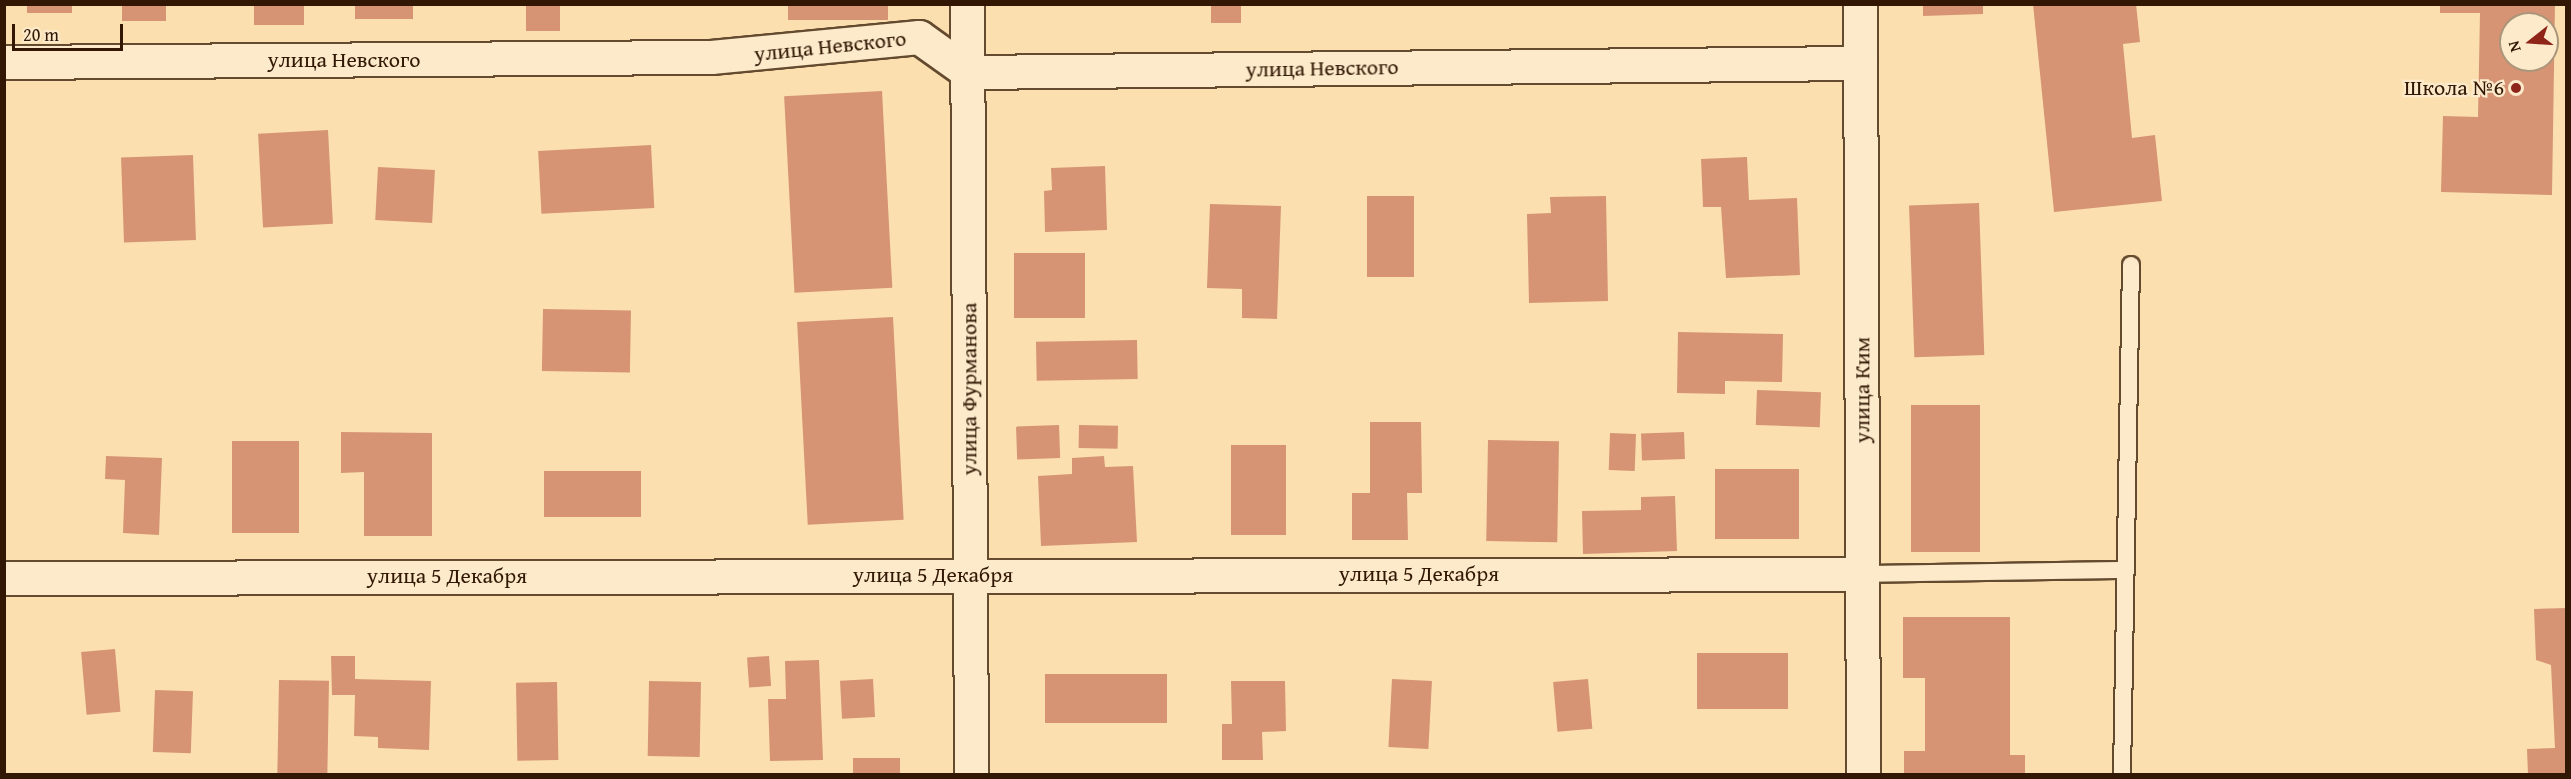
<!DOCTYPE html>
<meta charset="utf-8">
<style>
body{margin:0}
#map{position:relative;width:2571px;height:779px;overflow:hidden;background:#fbdfaf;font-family:"Gentium Book Plus",serif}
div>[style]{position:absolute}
.building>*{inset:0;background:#d69474;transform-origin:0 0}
.roads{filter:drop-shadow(2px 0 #644a2f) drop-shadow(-2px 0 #644a2f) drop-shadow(0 2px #644a2f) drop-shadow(0 -2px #644a2f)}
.service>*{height:16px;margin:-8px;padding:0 8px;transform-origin:8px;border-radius:8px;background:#fceacb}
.minor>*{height:33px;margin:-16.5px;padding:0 16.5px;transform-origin:16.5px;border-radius:16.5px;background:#fceacb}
.dots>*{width:16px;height:16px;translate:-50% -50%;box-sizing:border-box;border:3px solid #fceacb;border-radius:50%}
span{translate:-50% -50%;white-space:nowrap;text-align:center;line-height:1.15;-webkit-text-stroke:4.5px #fceacb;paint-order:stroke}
.street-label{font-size:22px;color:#321804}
.poi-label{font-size:22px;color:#321804}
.right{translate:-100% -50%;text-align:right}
.frame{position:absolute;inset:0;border:6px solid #321804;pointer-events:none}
.north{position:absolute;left:2499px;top:12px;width:60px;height:60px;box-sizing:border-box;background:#fceacb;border:2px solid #ab967b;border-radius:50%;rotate:253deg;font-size:16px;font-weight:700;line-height:24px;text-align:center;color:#321804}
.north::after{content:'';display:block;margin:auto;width:21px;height:27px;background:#8f2418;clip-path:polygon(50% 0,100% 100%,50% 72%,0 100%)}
.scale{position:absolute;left:12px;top:24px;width:111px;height:27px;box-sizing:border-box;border:3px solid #321804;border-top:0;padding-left:8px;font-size:18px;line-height:21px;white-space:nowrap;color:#321804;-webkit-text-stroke:4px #fceacb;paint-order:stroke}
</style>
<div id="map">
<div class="building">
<i style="left:27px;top:4px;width:45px;height:9px"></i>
<i style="left:122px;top:4px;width:44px;height:17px"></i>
<i style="left:254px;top:4px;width:50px;height:21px"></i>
<i style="left:355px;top:4px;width:58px;height:15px"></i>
<i style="left:526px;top:4px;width:34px;height:27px"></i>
<i style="left:788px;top:4px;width:100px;height:16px"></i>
<i style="left:1211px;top:4px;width:30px;height:19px"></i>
<i style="clip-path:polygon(1923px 4px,1983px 4px,1983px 14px,1923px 16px)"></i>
<i style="clip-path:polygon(2033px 4px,2136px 4px,2140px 42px,2123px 44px,2132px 138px,2155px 135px,2162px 201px,2054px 212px)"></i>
<i style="clip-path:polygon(evenodd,2440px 4px,2555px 4px,2552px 195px,2441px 192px,2443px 116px,2478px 117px,2480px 13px,2440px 13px,2440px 4px,2511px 24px,2547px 24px,2547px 60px,2511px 60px,2511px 24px)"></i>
<i style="left:882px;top:91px;width:197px;height:98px;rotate:87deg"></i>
<i style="left:328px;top:130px;width:94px;height:70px;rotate:87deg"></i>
<i style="left:651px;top:145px;width:63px;height:113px;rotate:87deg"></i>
<i style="left:193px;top:155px;width:85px;height:72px;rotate:88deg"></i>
<i style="clip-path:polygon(1747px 157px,1749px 200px,1797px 198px,1800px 275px,1726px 278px,1721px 207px,1703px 207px,1701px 159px)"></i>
<i style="clip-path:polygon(1105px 166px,1107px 230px,1045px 232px,1044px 191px,1052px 190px,1051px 168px)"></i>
<i style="left:378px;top:167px;width:57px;height:53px;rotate:3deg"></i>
<i style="left:1367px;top:196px;width:47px;height:81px"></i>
<i style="clip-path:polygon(1606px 196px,1608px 301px,1529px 303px,1527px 214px,1551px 213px,1550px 197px)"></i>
<i style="left:1979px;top:203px;width:152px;height:70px;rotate:88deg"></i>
<i style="clip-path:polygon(1210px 204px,1281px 206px,1277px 319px,1242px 318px,1242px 289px,1207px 288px)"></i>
<i style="left:1014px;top:253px;width:71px;height:65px"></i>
<i style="left:543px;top:309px;width:88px;height:62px;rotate:1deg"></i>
<i style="left:893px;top:317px;width:203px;height:96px;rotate:87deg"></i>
<i style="clip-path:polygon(1678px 332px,1783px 334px,1782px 382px,1725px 381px,1725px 394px,1677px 393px)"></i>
<i style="left:1137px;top:340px;width:39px;height:101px;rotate:89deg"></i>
<i style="left:1757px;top:390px;width:64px;height:35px;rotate:2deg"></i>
<i style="left:1980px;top:405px;width:147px;height:69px;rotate:90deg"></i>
<i style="clip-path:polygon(1370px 422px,1421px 422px,1422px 493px,1407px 493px,1408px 540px,1352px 540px,1352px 493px,1370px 493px)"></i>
<i style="left:1059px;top:425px;width:33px;height:43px;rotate:88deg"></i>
<i style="left:1079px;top:425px;width:39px;height:23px;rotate:1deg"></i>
<i style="clip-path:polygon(341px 432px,432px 433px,432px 536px,364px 536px,364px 472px,341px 473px)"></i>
<i style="left:1684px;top:432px;width:27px;height:43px;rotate:88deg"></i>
<i style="left:1610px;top:433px;width:26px;height:37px;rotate:2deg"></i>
<i style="left:1488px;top:440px;width:71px;height:101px;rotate:1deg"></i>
<i style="left:232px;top:441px;width:67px;height:92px"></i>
<i style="left:1231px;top:445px;width:55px;height:90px"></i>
<i style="clip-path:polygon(106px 456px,162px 458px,159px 535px,123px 533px,125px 480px,105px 479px)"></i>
<i style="clip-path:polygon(1104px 456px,1105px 467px,1133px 466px,1137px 542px,1041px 546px,1038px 476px,1072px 474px,1072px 458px)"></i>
<i style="left:1799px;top:469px;width:70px;height:84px;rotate:90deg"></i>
<i style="left:641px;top:471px;width:46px;height:97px;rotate:90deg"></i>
<i style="clip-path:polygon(1675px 496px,1677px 551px,1583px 554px,1582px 511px,1641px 510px,1641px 497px)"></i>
<i style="clip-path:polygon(2566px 608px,2566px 774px,2528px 774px,2527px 749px,2555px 748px,2551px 665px,2536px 660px,2534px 609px)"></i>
<i style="clip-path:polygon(1903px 617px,2010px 617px,2010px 755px,2025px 755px,2025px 774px,1904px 774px,1904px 751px,1925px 751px,1925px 678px,1903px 678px)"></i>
<i style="left:115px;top:649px;width:63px;height:34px;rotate:85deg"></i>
<i style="left:1697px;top:653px;width:91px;height:56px"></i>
<i style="clip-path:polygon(331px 656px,355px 656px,355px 679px,431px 681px,429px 750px,378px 748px,378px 737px,354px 736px,355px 695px,332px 695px)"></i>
<i style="left:769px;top:656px;width:30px;height:22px;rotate:86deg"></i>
<i style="clip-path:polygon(819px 660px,823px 760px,770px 761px,768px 699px,786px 699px,785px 661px)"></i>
<i style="left:1045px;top:674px;width:122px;height:49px"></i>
<i style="left:873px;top:679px;width:38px;height:33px;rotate:87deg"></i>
<i style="left:1392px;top:679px;width:40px;height:68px;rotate:3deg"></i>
<i style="left:1588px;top:679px;width:50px;height:35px;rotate:85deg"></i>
<i style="left:279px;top:680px;width:50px;height:94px;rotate:1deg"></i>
<i style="left:649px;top:681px;width:52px;height:75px;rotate:1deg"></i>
<i style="clip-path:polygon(1231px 681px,1285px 681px,1286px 731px,1262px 732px,1263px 760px,1222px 760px,1222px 724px,1232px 724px)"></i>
<i style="left:557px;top:682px;width:78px;height:41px;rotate:89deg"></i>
<i style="left:155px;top:690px;width:38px;height:62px;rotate:2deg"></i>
<i style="left:853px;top:758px;width:47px;height:16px"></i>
</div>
<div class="roads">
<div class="service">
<i style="left:1862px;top:574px;width:264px;rotate:-0.9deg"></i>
<i style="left:2122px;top:774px;width:509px;rotate:-88.99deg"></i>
</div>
<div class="minor">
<i style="left:967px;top:4px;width:770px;rotate:89.7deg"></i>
<i style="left:1860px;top:4px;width:770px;rotate:89.78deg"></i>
<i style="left:4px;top:62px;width:707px;rotate:-0.41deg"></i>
<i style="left:711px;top:57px;width:209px;rotate:-5.5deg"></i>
<i style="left:919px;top:37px;width:60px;rotate:35.5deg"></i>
<i style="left:968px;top:72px;width:892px;rotate:-0.58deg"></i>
<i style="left:4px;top:578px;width:1858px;rotate:-0.12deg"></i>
</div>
</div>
<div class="dots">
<i style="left:2516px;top:88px;background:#8f2418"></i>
</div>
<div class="street-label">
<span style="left:830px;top:46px;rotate:-6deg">улица Невского</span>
<span style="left:344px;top:60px">улица Невского</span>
<span style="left:1322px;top:68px;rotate:-1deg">улица Невского</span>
<span style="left:969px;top:389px;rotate:-90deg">улица Фурманова</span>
<span style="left:1862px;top:390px;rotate:-90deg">улица Ким</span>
<span style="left:1419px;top:574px">улица 5 Декабря</span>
<span style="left:933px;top:575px">улица 5 Декабря</span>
<span style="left:447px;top:576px">улица 5 Декабря</span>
</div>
<div class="poi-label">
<span class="right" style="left:2504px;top:88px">Школа №6</span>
</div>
<div class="frame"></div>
<div class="north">N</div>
<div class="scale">20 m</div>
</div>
